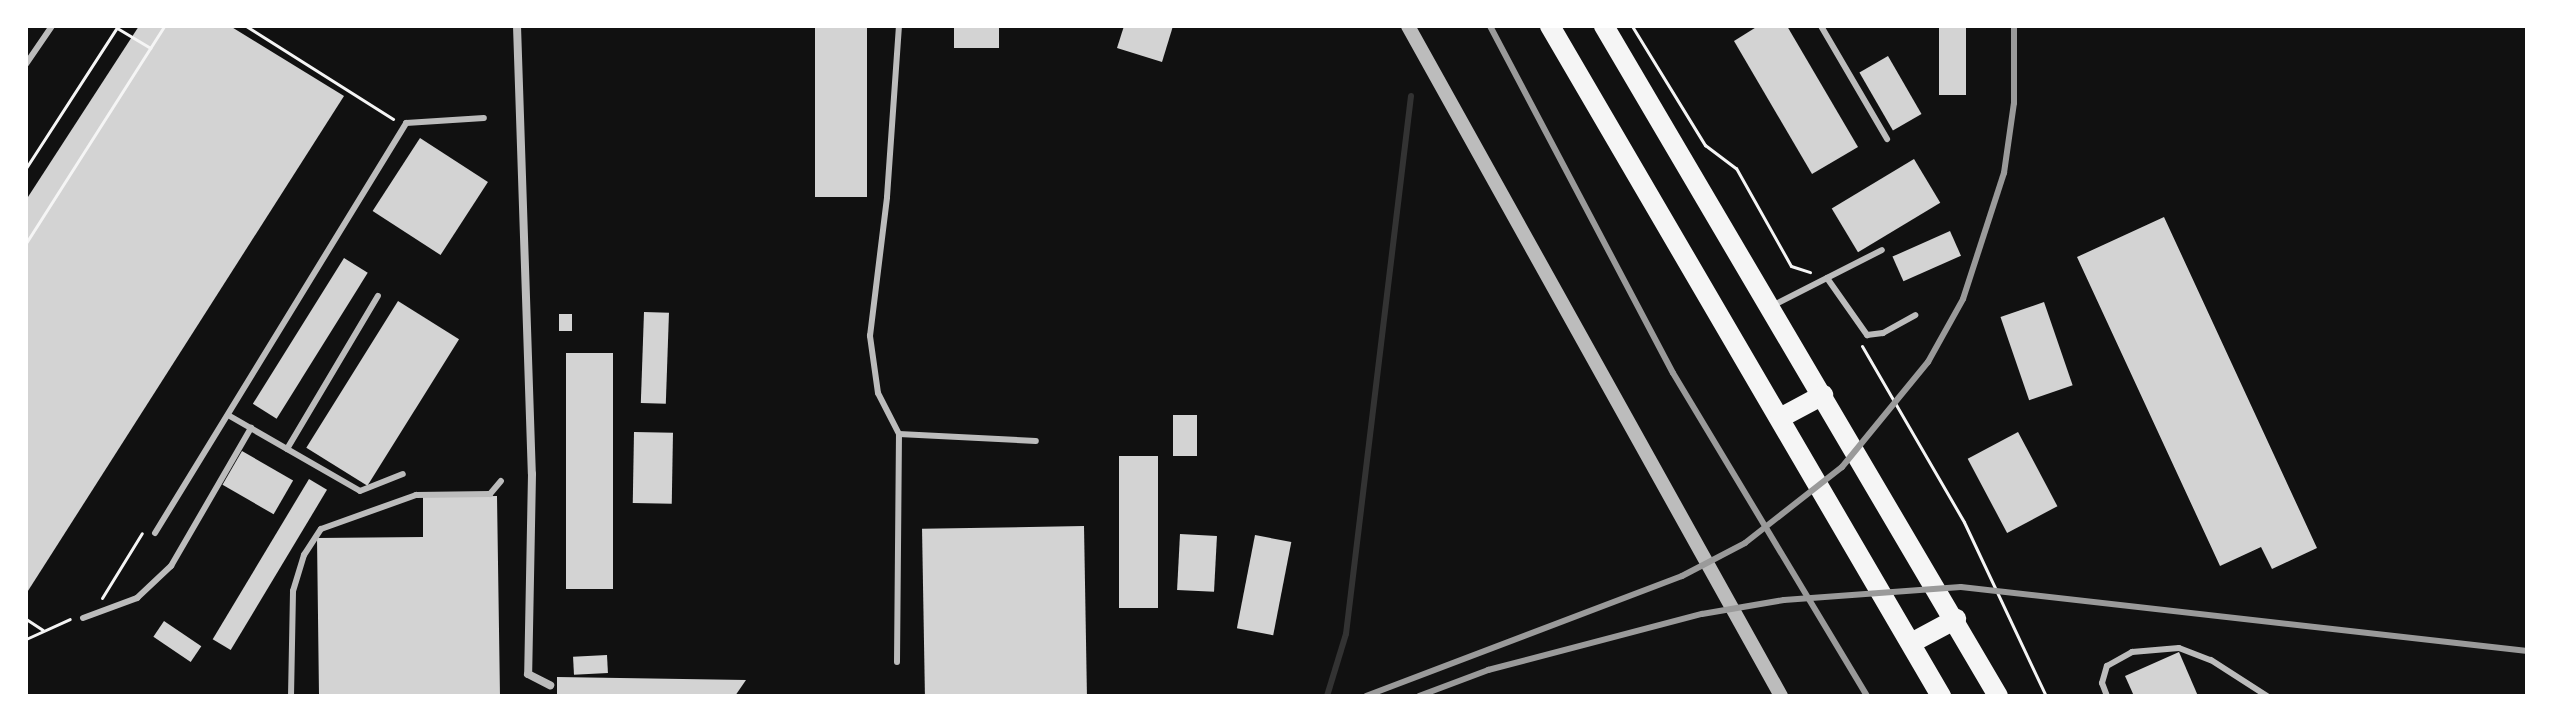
<!DOCTYPE html>
<style>
body{margin:0}
#map{position:relative;width:2553px;height:722px;overflow:hidden;background:#111;font-family:"Work Sans",sans-serif}
div>[style]{position:absolute}
.stream>*{height:6px;margin:-3px;padding:0 3px;transform-origin:3px;border-radius:3px;background:#333}
.building>*{inset:0;background:#d3d3d3;transform-origin:0 0}
.path>*{height:3px;margin:-1.5px;padding:0 1.5px;transform-origin:1.5px;border-radius:1.5px;background:#f5f5f5}
.service>*{height:6px;margin:-3px;padding:0 3px;transform-origin:3px;border-radius:3px;background:#bcbcbc}
.minor>*{height:8px;margin:-4px;padding:0 4px;transform-origin:4px;border-radius:4px;background:#bcbcbc}
.tertiary>*{height:14px;margin:-7px;padding:0 7px;transform-origin:7px;border-radius:7px;background:#bcbcbc}
.trunk>*{height:20px;margin:-10px;padding:0 10px;transform-origin:10px;border-radius:10px;background:#f5f5f5}
.rail>*{height:6px;margin:-3px;padding:0 3px;transform-origin:3px;border-radius:3px;background:#9a9a9a}
span{translate:-50% -50%;white-space:nowrap;text-align:center;line-height:1.15;-webkit-text-stroke:8px #fff;paint-order:stroke}
.frame{position:absolute;inset:0;border:28px solid #fff;pointer-events:none}
</style>
<div id="map">
<div class="stream">
<i style="left:1327px;top:696px;width:65px;rotate:-73deg"></i>
<i style="left:1346px;top:634px;width:542px;rotate:-83.11deg"></i>
</div>
<div class="building">
<i style="clip-path:polygon(139px 26px,230px 26px,344px 96px,26px 594px,26px 200px)"></i>
<i style="left:815px;top:26px;width:52px;height:171px"></i>
<i style="left:954px;top:26px;width:45px;height:22px"></i>
<i style="clip-path:polygon(1124px 26px,1173px 26px,1162px 62px,1117px 48px)"></i>
<i style="clip-path:polygon(1758px 26px,1787px 26px,1858px 147px,1812px 174px,1734px 41px)"></i>
<i style="left:1939px;top:26px;width:27px;height:69px"></i>
<i style="left:1888px;top:56px;width:67px;height:33px;rotate:60deg"></i>
<i style="left:420px;top:138px;width:81px;height:87px;rotate:33deg"></i>
<i style="left:1914px;top:159px;width:51px;height:96px;rotate:59deg"></i>
<i style="clip-path:polygon(2164px 217px,2317px 548px,2272px 569px,2261px 547px,2220px 566px,2077px 257px)"></i>
<i style="left:1950px;top:231px;width:27px;height:63px;rotate:66deg"></i>
<i style="left:344px;top:258px;width:28px;height:172px;rotate:32deg"></i>
<i style="left:398px;top:301px;width:72px;height:173px;rotate:32deg"></i>
<i style="left:2044px;top:302px;width:88px;height:46px;rotate:71deg"></i>
<i style="left:644px;top:312px;width:25px;height:91px;rotate:2deg"></i>
<i style="left:559px;top:314px;width:13px;height:17px"></i>
<i style="left:566px;top:353px;width:47px;height:236px"></i>
<i style="left:1173px;top:415px;width:24px;height:41px"></i>
<i style="left:634px;top:432px;width:39px;height:71px;rotate:1deg"></i>
<i style="left:2018px;top:432px;width:84px;height:57px;rotate:62deg"></i>
<i style="left:242px;top:451px;width:59px;height:39px;rotate:30deg"></i>
<i style="left:1119px;top:456px;width:39px;height:152px"></i>
<i style="left:309px;top:479px;width:21px;height:187px;rotate:31deg"></i>
<i style="clip-path:polygon(497px 496px,500px 696px,319px 696px,317px 538px,423px 537px,423px 497px)"></i>
<i style="left:1084px;top:526px;width:170px;height:162px;rotate:89deg"></i>
<i style="left:1180px;top:534px;width:37px;height:56px;rotate:3deg"></i>
<i style="left:1255px;top:535px;width:37px;height:95px;rotate:11deg"></i>
<i style="left:164px;top:621px;width:45px;height:19px;rotate:34deg"></i>
<i style="clip-path:polygon(2179px 652px,2198px 696px,2134px 696px,2125px 676px)"></i>
<i style="left:607px;top:655px;width:18px;height:34px;rotate:87deg"></i>
<i style="clip-path:polygon(557px 677px,746px 680px,735px 696px,557px 696px)"></i>
</div>
<div class="path">
<i style="left:246px;top:26px;width:174px;rotate:32.3deg"></i>
<i style="left:1632px;top:26px;width:140px;rotate:58.5deg"></i>
<i style="left:1705px;top:145px;width:39px;rotate:37deg"></i>
<i style="left:1736px;top:168px;width:112px;rotate:60.7deg"></i>
<i style="left:1791px;top:266px;width:20px;rotate:18deg"></i>
<i style="left:117px;top:28px;width:39px;rotate:31deg"></i>
<i style="left:26px;top:168px;width:169px;rotate:-57.1deg"></i>
<i style="left:26px;top:243px;width:257px;rotate:-57.5deg"></i>
<i style="left:1862px;top:346px;width:203px;rotate:59.9deg"></i>
<i style="left:1964px;top:522px;width:192px;rotate:64.8deg"></i>
<i style="left:102px;top:598px;width:76px;rotate:-58.4deg"></i>
<i style="left:26px;top:619px;width:20px;rotate:33deg"></i>
<i style="left:26px;top:639px;width:48px;rotate:-24.4deg"></i>
</div>
<div class="service">
<i style="left:1821px;top:26px;width:131px;rotate:59.7deg"></i>
<i style="left:26px;top:64px;width:46px;rotate:-55.6deg"></i>
<i style="left:1827px;top:278px;width:70px;rotate:54.9deg"></i>
<i style="left:1867px;top:335px;width:16px;rotate:-7deg"></i>
<i style="left:1883px;top:333px;width:37px;rotate:-29deg"></i>
<i style="left:1774px;top:305px;width:121px;rotate:-27deg"></i>
<i style="left:228px;top:415px;width:152px;rotate:29.9deg"></i>
<i style="left:360px;top:491px;width:46px;rotate:-21.6deg"></i>
<i style="left:899px;top:434px;width:137px;rotate:2.9deg"></i>
<i style="left:287px;top:449px;width:178px;rotate:-59.3deg"></i>
<i style="left:155px;top:533px;width:481px;rotate:-58.5deg"></i>
<i style="left:406px;top:123px;width:78px;rotate:-3.7deg"></i>
<i style="left:83px;top:618px;width:58px;rotate:-20.3deg"></i>
<i style="left:137px;top:598px;width:47px;rotate:-43.3deg"></i>
<i style="left:171px;top:566px;width:160px;rotate:-59.9deg"></i>
<i style="left:897px;top:662px;width:228px;rotate:-89.5deg"></i>
<i style="left:899px;top:434px;width:46px;rotate:-117.1deg"></i>
<i style="left:878px;top:393px;width:58px;rotate:-98deg"></i>
<i style="left:870px;top:336px;width:140px;rotate:-83deg"></i>
<i style="left:887px;top:197px;width:171px;rotate:-86deg"></i>
<i style="left:291px;top:696px;width:105px;rotate:-88.9deg"></i>
<i style="left:293px;top:591px;width:38px;rotate:-73deg"></i>
<i style="left:304px;top:555px;width:31px;rotate:-57deg"></i>
<i style="left:321px;top:529px;width:101px;rotate:-19.7deg"></i>
<i style="left:416px;top:495px;width:74px;rotate:-0.8deg"></i>
<i style="left:490px;top:494px;width:17px;rotate:-50deg"></i>
<i style="left:2107px;top:696px;width:14px;rotate:-111deg"></i>
<i style="left:2102px;top:683px;width:18px;rotate:-74deg"></i>
<i style="left:2107px;top:666px;width:29px;rotate:-29deg"></i>
<i style="left:2132px;top:652px;width:47px;rotate:-4.9deg"></i>
<i style="left:2179px;top:648px;width:34px;rotate:21deg"></i>
<i style="left:2211px;top:660px;width:67px;rotate:32.7deg"></i>
</div>
<div class="minor">
<i style="left:517px;top:26px;width:448px;rotate:88.1deg"></i>
<i style="left:532px;top:474px;width:200px;rotate:91.1deg"></i>
<i style="left:528px;top:674px;width:25px;rotate:27deg"></i>
</div>
<div class="tertiary">
<i style="left:1408px;top:26px;width:767px;rotate:60.89deg"></i>
</div>
<div class="trunk">
<i style="left:1550px;top:26px;width:776px;rotate:59.73deg"></i>
<i style="left:1604px;top:26px;width:777px;rotate:59.54deg"></i>
<i style="left:1780px;top:418px;width:49px;rotate:-28.1deg"></i>
<i style="left:1913px;top:642px;width:49px;rotate:-28.1deg"></i>
</div>
<div class="rail">
<i style="left:1490px;top:26px;width:392px;rotate:62.2deg"></i>
<i style="left:1673px;top:373px;width:377px;rotate:59deg"></i>
<i style="left:1366px;top:696px;width:338px;rotate:-20.8deg"></i>
<i style="left:1682px;top:576px;width:71px;rotate:-27.6deg"></i>
<i style="left:1745px;top:543px;width:123px;rotate:-38.1deg"></i>
<i style="left:1842px;top:467px;width:136px;rotate:-50.7deg"></i>
<i style="left:1928px;top:362px;width:72px;rotate:-60.9deg"></i>
<i style="left:1963px;top:299px;width:133px;rotate:-72deg"></i>
<i style="left:2004px;top:173px;width:71px;rotate:-81.9deg"></i>
<i style="left:2014px;top:103px;width:77px;rotate:-90deg"></i>
<i style="left:1419px;top:696px;width:74px;rotate:-20.6deg"></i>
<i style="left:1488px;top:670px;width:221px;rotate:-14.7deg"></i>
<i style="left:1702px;top:614px;width:83px;rotate:-9.7deg"></i>
<i style="left:1784px;top:600px;width:177px;rotate:-4.2deg"></i>
<i style="left:1961px;top:587px;width:570px;rotate:6.45deg"></i>
</div>
<div class="frame"></div>
</div>
